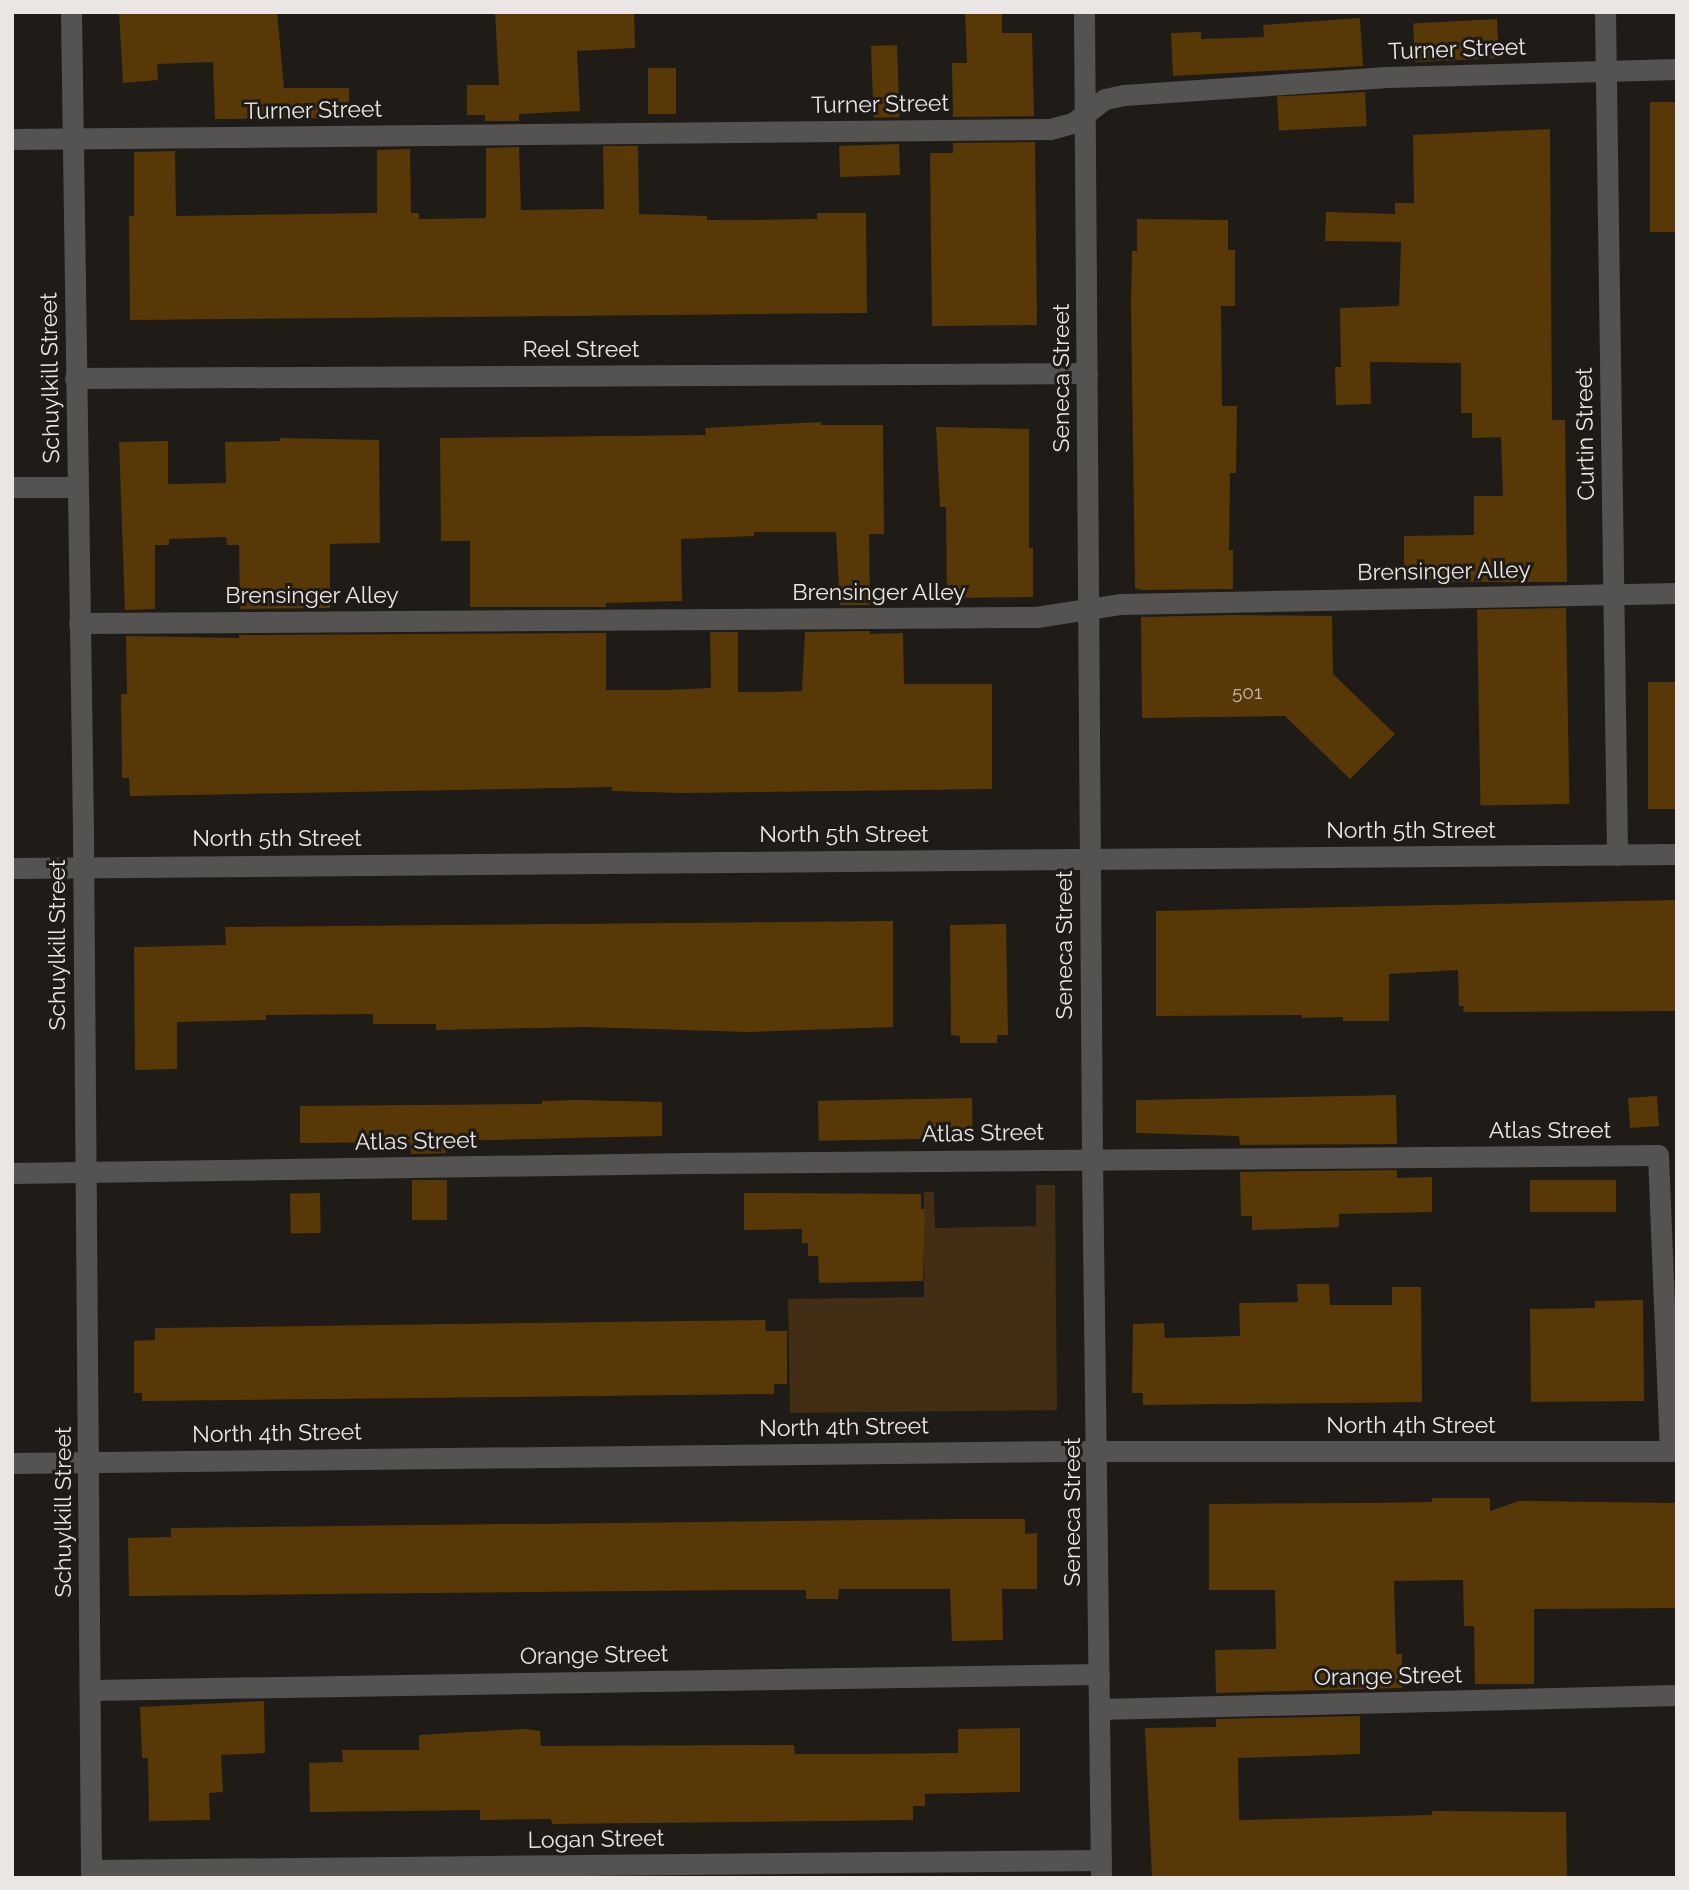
<!DOCTYPE html>
<style>
body{margin:0}
#map{position:relative;width:1689px;height:1890px;overflow:hidden;background:#1f1c18;font-family:Raleway,sans-serif}
div>[style]{position:absolute}
.green>*{inset:0;background:#412e15}
.building>*{inset:0;background:#573806;transform-origin:0 0}
.minor>*{height:21px;margin:-10.5px;padding:0 10.5px;transform-origin:10.5px;border-radius:10.5px;background:#555351}
span{translate:-50% -50%;white-space:nowrap;text-align:center;line-height:1.15;-webkit-text-stroke:6px #1f1c18;paint-order:stroke}
.number-label{font-size:19px;color:#c4baac}
.number-label span{-webkit-text-stroke-width:0}
.street-label{font-size:23px;color:#e9e6e4}
.frame{position:absolute;inset:0;border:14px solid #e9e6e4;pointer-events:none}
</style>
<div id="map">
<div class="green">
<i style="clip-path:polygon(1036px 1185px,1055px 1185px,1057px 1410px,790px 1413px,788px 1299px,924px 1297px,924px 1192px,934px 1192px,935px 1228px,1036px 1226px)"></i>
</div>
<div class="building">
<i style="clip-path:polygon(119px 12px,277px 12px,284px 88px,349px 88px,349px 118px,215px 119px,213px 62px,157px 64px,158px 80px,123px 83px)"></i>
<i style="clip-path:polygon(495px 12px,634px 12px,635px 48px,577px 51px,580px 111px,519px 114px,519px 121px,485px 121px,485px 115px,467px 115px,467px 85px,499px 85px)"></i>
<i style="clip-path:polygon(965px 12px,1002px 12px,1002px 33px,1032px 33px,1034px 116px,953px 117px,952px 63px,967px 63px)"></i>
<i style="clip-path:polygon(1360px 18px,1363px 66px,1173px 76px,1171px 33px,1201px 32px,1201px 39px,1264px 37px,1263px 25px)"></i>
<i style="left:1497px;top:19px;width:39px;height:84px;rotate:87deg"></i>
<i style="left:897px;top:45px;width:72px;height:26px;rotate:88deg"></i>
<i style="left:676px;top:68px;width:46px;height:28px;rotate:90deg"></i>
<i style="left:1365px;top:92px;width:34px;height:88px;rotate:87deg"></i>
<i style="left:1650px;top:102px;width:27px;height:130px"></i>
<i style="clip-path:polygon(1550px 129px,1552px 420px,1565px 420px,1567px 582px,1404px 582px,1404px 536px,1474px 535px,1474px 496px,1503px 496px,1501px 437px,1472px 438px,1472px 413px,1461px 413px,1461px 363px,1370px 362px,1371px 404px,1336px 405px,1335px 367px,1341px 367px,1340px 308px,1399px 306px,1401px 242px,1325px 241px,1326px 212px,1395px 214px,1395px 203px,1414px 203px,1413px 135px)"></i>
<i style="clip-path:polygon(1035px 142px,1037px 325px,932px 326px,930px 153px,953px 153px,953px 143px)"></i>
<i style="left:899px;top:144px;width:31px;height:60px;rotate:88deg"></i>
<i style="clip-path:polygon(603px 146px,638px 146px,639px 214px,707px 216px,707px 220px,735px 220px,817px 219px,817px 213px,866px 213px,867px 313px,130px 320px,129px 216px,134px 216px,134px 152px,175px 151px,176px 216px,377px 213px,377px 150px,410px 149px,411px 213px,419px 213px,419px 219px,486px 218px,486px 148px,519px 147px,521px 210px,604px 209px)"></i>
<i style="clip-path:polygon(1137px 219px,1228px 220px,1228px 250px,1235px 250px,1235px 306px,1221px 306px,1222px 406px,1237px 406px,1236px 473px,1230px 473px,1229px 550px,1233px 550px,1233px 589px,1141px 590px,1135px 588px,1131px 306px,1132px 251px,1137px 251px)"></i>
<i style="clip-path:polygon(821px 422px,821px 425px,883px 425px,884px 534px,869px 534px,870px 605px,840px 605px,836px 532px,754px 532px,754px 536px,681px 539px,682px 601px,606px 603px,606px 607px,470px 607px,470px 541px,441px 541px,440px 438px,706px 435px,705px 428px)"></i>
<i style="clip-path:polygon(936px 427px,1029px 429px,1029px 548px,1033px 548px,1033px 597px,947px 598px,946px 507px,940px 507px)"></i>
<i style="clip-path:polygon(280px 438px,379px 440px,380px 543px,330px 544px,330px 608px,240px 609px,239px 545px,227px 545px,226px 537px,169px 539px,169px 545px,155px 545px,155px 609px,125px 610px,119px 442px,168px 441px,168px 484px,226px 483px,225px 442px,280px 441px)"></i>
<i style="left:1566px;top:608px;width:196px;height:89px;rotate:89deg"></i>
<i style="clip-path:polygon(1234px 615px,1332px 616px,1333px 674px,1395px 734px,1350px 779px,1285px 716px,1142px 718px,1141px 617px)"></i>
<i style="clip-path:polygon(870px 631px,870px 634px,903px 633px,904px 684px,992px 684px,992px 789px,681px 793px,612px 791px,612px 787px,130px 796px,129px 778px,122px 778px,121px 694px,127px 694px,126px 636px,239px 638px,239px 635px,606px 633px,606px 690px,666px 690px,711px 688px,710px 632px,738px 632px,738px 692px,771px 692px,802px 691px,805px 632px)"></i>
<i style="left:1648px;top:682px;width:29px;height:127px"></i>
<i style="clip-path:polygon(1677px 900px,1677px 1011px,1463px 1012px,1464px 1006px,1459px 1006px,1458px 970px,1389px 974px,1389px 1021px,1343px 1021px,1343px 1017px,1302px 1018px,1302px 1015px,1156px 1016px,1156px 911px)"></i>
<i style="clip-path:polygon(893px 921px,893px 1027px,748px 1032px,586px 1027px,436px 1030px,436px 1024px,373px 1024px,373px 1014px,266px 1015px,266px 1020px,177px 1022px,177px 1069px,135px 1070px,134px 947px,226px 945px,225px 927px)"></i>
<i style="clip-path:polygon(1006px 924px,1008px 1035px,997px 1035px,997px 1043px,960px 1043px,960px 1036px,951px 1035px,950px 925px)"></i>
<i style="clip-path:polygon(1396px 1095px,1397px 1144px,1240px 1145px,1239px 1136px,1136px 1133px,1136px 1100px)"></i>
<i style="left:1657px;top:1096px;width:30px;height:29px;rotate:86deg"></i>
<i style="left:972px;top:1098px;width:40px;height:154px;rotate:89deg"></i>
<i style="clip-path:polygon(576px 1100px,662px 1102px,662px 1136px,445px 1141px,446px 1153px,411px 1154px,410px 1142px,300px 1143px,300px 1106px,542px 1104px,542px 1101px)"></i>
<i style="clip-path:polygon(1397px 1170px,1397px 1178px,1432px 1177px,1432px 1212px,1339px 1214px,1339px 1227px,1252px 1230px,1252px 1216px,1241px 1216px,1240px 1172px)"></i>
<i style="left:412px;top:1180px;width:35px;height:40px"></i>
<i style="left:1530px;top:1180px;width:86px;height:32px"></i>
<i style="left:320px;top:1193px;width:40px;height:30px;rotate:89deg"></i>
<i style="clip-path:polygon(744px 1193px,921px 1194px,921px 1209px,925px 1209px,923px 1281px,819px 1283px,818px 1256px,808px 1256px,808px 1243px,802px 1243px,802px 1229px,744px 1230px)"></i>
<i style="clip-path:polygon(1297px 1284px,1329px 1284px,1330px 1305px,1392px 1305px,1392px 1287px,1421px 1287px,1422px 1402px,1143px 1405px,1143px 1393px,1132px 1393px,1133px 1324px,1164px 1323px,1165px 1338px,1240px 1336px,1239px 1303px,1298px 1302px)"></i>
<i style="clip-path:polygon(1643px 1300px,1644px 1401px,1531px 1402px,1530px 1309px,1595px 1308px,1595px 1301px)"></i>
<i style="clip-path:polygon(765px 1320px,766px 1331px,787px 1331px,787px 1384px,774px 1384px,774px 1394px,142px 1401px,142px 1393px,134px 1393px,134px 1341px,155px 1340px,155px 1328px)"></i>
<i style="clip-path:polygon(1432px 1498px,1490px 1498px,1490px 1511px,1519px 1501px,1677px 1503px,1677px 1608px,1534px 1609px,1534px 1684px,1475px 1684px,1474px 1626px,1464px 1626px,1463px 1580px,1394px 1581px,1396px 1654px,1402px 1654px,1402px 1688px,1216px 1693px,1215px 1650px,1276px 1649px,1275px 1590px,1209px 1590px,1209px 1504px,1366px 1503px,1432px 1502px)"></i>
<i style="clip-path:polygon(958px 1519px,1025px 1519px,1025px 1534px,1037px 1533px,1037px 1589px,1002px 1589px,1003px 1640px,952px 1641px,950px 1589px,839px 1589px,838px 1599px,806px 1599px,806px 1590px,742px 1590px,129px 1596px,128px 1538px,171px 1537px,171px 1528px)"></i>
<i style="clip-path:polygon(264px 1701px,265px 1753px,221px 1755px,223px 1792px,209px 1793px,210px 1820px,149px 1821px,148px 1758px,142px 1758px,140px 1707px)"></i>
<i style="clip-path:polygon(1360px 1716px,1360px 1754px,1238px 1758px,1239px 1820px,1432px 1815px,1432px 1811px,1566px 1812px,1567px 1878px,1152px 1878px,1145px 1728px,1216px 1727px,1216px 1719px)"></i>
<i style="clip-path:polygon(1020px 1728px,1020px 1792px,925px 1794px,925px 1806px,913px 1806px,913px 1820px,552px 1824px,551px 1819px,480px 1820px,480px 1810px,310px 1812px,309px 1763px,343px 1762px,342px 1750px,419px 1750px,419px 1735px,525px 1729px,540px 1731px,541px 1746px,794px 1745px,795px 1754px,862px 1754px,958px 1753px,958px 1729px)"></i>
</div>
<div class="minor">
<i style="left:71px;top:12px;width:822px;rotate:89.16deg"></i>
<i style="left:83px;top:834px;width:1044px;rotate:89.56deg"></i>
<i style="left:1084px;top:12px;width:1146px;rotate:89.6deg"></i>
<i style="left:1092px;top:1158px;width:720px;rotate:89.28deg"></i>
<i style="left:1605px;top:12px;width:843px;rotate:89.18deg"></i>
<i style="left:12px;top:139px;width:1038px;rotate:-0.55deg"></i>
<i style="left:1050px;top:129px;width:24px;rotate:-15deg"></i>
<i style="left:1073px;top:123px;width:40px;rotate:-37deg"></i>
<i style="left:1105px;top:99px;width:19px;rotate:-12deg"></i>
<i style="left:1124px;top:95px;width:264px;rotate:-3.9deg"></i>
<i style="left:1387px;top:77px;width:290px;rotate:-1.6deg"></i>
<i style="left:75px;top:378px;width:1012px;rotate:-0.28deg"></i>
<i style="left:12px;top:487px;width:65px"></i>
<i style="left:79px;top:623px;width:957px;rotate:-0.36deg"></i>
<i style="left:1036px;top:617px;width:86px;rotate:-8.7deg"></i>
<i style="left:1121px;top:604px;width:556px;rotate:-1.13deg"></i>
<i style="left:12px;top:868px;width:1665px;rotate:-0.48deg"></i>
<i style="left:12px;top:1173px;width:676px;rotate:-0.85deg"></i>
<i style="left:688px;top:1163px;width:970px;rotate:-0.47deg"></i>
<i style="left:1658px;top:1155px;width:296px;rotate:87.7deg"></i>
<i style="left:12px;top:1463px;width:1055px;rotate:-0.65deg"></i>
<i style="left:1067px;top:1451px;width:610px"></i>
<i style="left:90px;top:1690px;width:1009px;rotate:-0.91deg"></i>
<i style="left:1100px;top:1709px;width:577px;rotate:-1.39deg"></i>
<i style="left:91px;top:1870px;width:1010px;rotate:-0.57deg"></i>
</div>
<div class="number-label">
<span style="left:1247px;top:693px">501</span>
</div>
<div class="street-label">
<span style="left:1457px;top:49px;rotate:-2deg">Turner Street</span>
<span style="left:880px;top:104px;rotate:-1deg">Turner Street</span>
<span style="left:313px;top:110px;rotate:-1deg">Turner Street</span>
<span style="left:581px;top:349px">Reel Street</span>
<span style="left:50px;top:378px;rotate:-91deg">Schuylkill Street</span>
<span style="left:1061px;top:378px;rotate:-90deg">Seneca Street</span>
<span style="left:1585px;top:434px;rotate:-91deg">Curtin Street</span>
<span style="left:1444px;top:571px;rotate:-1deg">Brensinger Alley</span>
<span style="left:879px;top:592px">Brensinger Alley</span>
<span style="left:312px;top:595px">Brensinger Alley</span>
<span style="left:1411px;top:830px">North 5th Street</span>
<span style="left:844px;top:834px">North 5th Street</span>
<span style="left:277px;top:838px">North 5th Street</span>
<span style="left:57px;top:945px;rotate:-90deg">Schuylkill Street</span>
<span style="left:1064px;top:945px;rotate:-90deg">Seneca Street</span>
<span style="left:1550px;top:1130px">Atlas Street</span>
<span style="left:983px;top:1133px;rotate:-1deg">Atlas Street</span>
<span style="left:416px;top:1141px;rotate:-1deg">Atlas Street</span>
<span style="left:1411px;top:1425px">North 4th Street</span>
<span style="left:844px;top:1427px;rotate:-1deg">North 4th Street</span>
<span style="left:277px;top:1433px;rotate:-1deg">North 4th Street</span>
<span style="left:63px;top:1512px;rotate:-90deg">Schuylkill Street</span>
<span style="left:1072px;top:1512px;rotate:-90deg">Seneca Street</span>
<span style="left:594px;top:1655px;rotate:-1deg">Orange Street</span>
<span style="left:1388px;top:1676px;rotate:-1deg">Orange Street</span>
<span style="left:596px;top:1839px;rotate:-1deg">Logan Street</span>
</div>
<div class="frame"></div>
</div>
